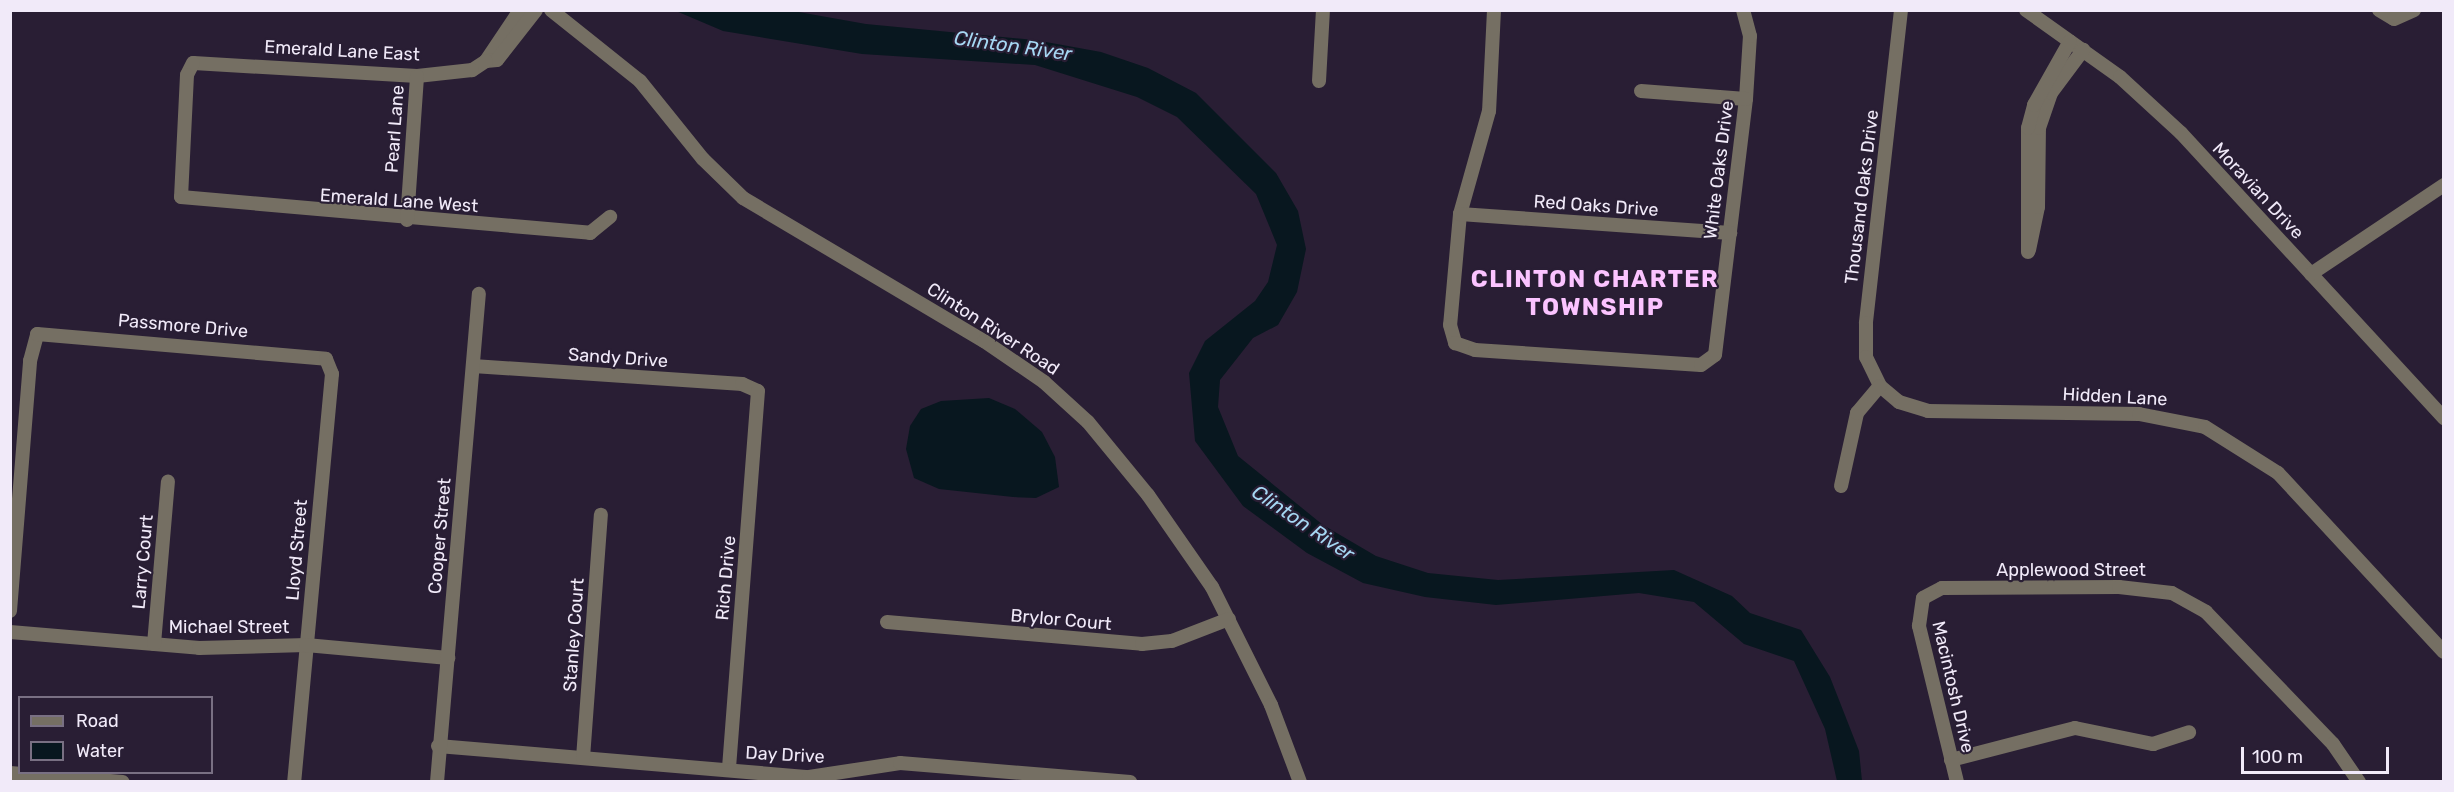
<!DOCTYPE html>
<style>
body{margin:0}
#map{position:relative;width:2454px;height:792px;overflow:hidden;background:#291e34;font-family:Rubik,sans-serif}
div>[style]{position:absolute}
.water>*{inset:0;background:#08171f}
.minor>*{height:14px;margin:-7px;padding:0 7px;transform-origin:7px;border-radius:7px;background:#756f63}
span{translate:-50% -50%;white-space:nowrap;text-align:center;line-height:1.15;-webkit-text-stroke:4.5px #291e34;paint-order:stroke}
.street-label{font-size:18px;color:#f1eaf9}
.water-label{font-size:20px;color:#a6d7f3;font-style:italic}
.district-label{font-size:24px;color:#fbc3ff;font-weight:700;letter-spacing:1.5px}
.frame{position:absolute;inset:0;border:12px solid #f1eaf9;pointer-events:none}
.legend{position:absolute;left:18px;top:696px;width:195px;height:78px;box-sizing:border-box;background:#291e34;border:2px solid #797083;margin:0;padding:8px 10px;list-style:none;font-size:18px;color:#f1eaf9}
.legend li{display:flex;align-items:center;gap:12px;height:30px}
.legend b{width:30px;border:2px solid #797083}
.scale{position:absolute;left:2241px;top:747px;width:148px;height:27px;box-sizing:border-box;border:3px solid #f1eaf9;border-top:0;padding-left:8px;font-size:18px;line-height:21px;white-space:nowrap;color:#f1eaf9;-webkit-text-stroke:4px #291e34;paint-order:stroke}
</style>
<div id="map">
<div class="water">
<i style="clip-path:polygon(676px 11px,793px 11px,866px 24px,1035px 40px,1101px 52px,1148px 68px,1196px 93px,1276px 173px,1298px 211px,1306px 249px,1297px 292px,1278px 325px,1253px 338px,1220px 380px,1218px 407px,1238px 456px,1323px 525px,1376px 556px,1428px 573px,1498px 580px,1674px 570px,1732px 596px,1750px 613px,1801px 630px,1830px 677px,1859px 751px,1862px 781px,1837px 781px,1825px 729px,1794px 661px,1744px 644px,1694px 602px,1639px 593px,1496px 605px,1425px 597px,1363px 583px,1307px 553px,1243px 506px,1195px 441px,1189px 373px,1205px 341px,1255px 301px,1268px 282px,1277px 245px,1256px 194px,1177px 117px,1137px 97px,1035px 65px,862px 54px,723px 31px)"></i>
<i style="clip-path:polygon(989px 398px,1015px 409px,1042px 432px,1055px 457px,1059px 487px,1036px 498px,1013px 497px,939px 489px,914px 478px,906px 449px,910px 426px,921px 409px,941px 401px)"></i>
</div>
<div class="minor">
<i style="left:520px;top:10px;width:61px;rotate:123.7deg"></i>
<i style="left:486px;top:61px;width:11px;rotate:-5deg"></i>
<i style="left:497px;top:60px;width:63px;rotate:-52deg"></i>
<i style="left:551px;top:10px;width:114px;rotate:38.6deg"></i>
<i style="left:640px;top:81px;width:100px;rotate:51.1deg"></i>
<i style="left:703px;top:159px;width:56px;rotate:44.3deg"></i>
<i style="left:743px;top:198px;width:280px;rotate:30.7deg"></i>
<i style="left:984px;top:341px;width:73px;rotate:34.3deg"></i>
<i style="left:1044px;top:382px;width:59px;rotate:42.3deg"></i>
<i style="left:1088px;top:422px;width:94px;rotate:50.6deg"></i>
<i style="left:1148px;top:495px;width:112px;rotate:55.2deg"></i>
<i style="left:1212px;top:587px;width:132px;rotate:63.4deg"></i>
<i style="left:1271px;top:705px;width:82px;rotate:69.4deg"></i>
<i style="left:1494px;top:10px;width:101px;rotate:92.8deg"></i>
<i style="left:1489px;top:111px;width:107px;rotate:105.7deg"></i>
<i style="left:1460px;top:214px;width:111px;rotate:95.1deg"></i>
<i style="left:1450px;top:325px;width:19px;rotate:74deg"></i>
<i style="left:1455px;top:343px;width:21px;rotate:19deg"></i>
<i style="left:1475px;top:350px;width:226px;rotate:3.8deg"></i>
<i style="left:1701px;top:365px;width:17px;rotate:-36deg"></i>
<i style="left:1715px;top:355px;width:258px;rotate:-83.1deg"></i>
<i style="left:1746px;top:99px;width:63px;rotate:-86.4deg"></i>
<i style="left:1750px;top:36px;width:27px;rotate:-105deg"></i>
<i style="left:1901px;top:10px;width:315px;rotate:96.4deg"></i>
<i style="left:1866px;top:323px;width:34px;rotate:90deg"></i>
<i style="left:1866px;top:357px;width:32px;rotate:64deg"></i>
<i style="left:1880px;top:386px;width:25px;rotate:40deg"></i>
<i style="left:1899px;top:402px;width:30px;rotate:17deg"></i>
<i style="left:1928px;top:411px;width:211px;rotate:0.8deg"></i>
<i style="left:2139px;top:414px;width:67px;rotate:11.1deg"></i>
<i style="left:2205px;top:427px;width:86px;rotate:32.2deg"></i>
<i style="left:2278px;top:473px;width:244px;rotate:47.2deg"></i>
<i style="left:2026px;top:10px;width:115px;rotate:35.5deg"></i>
<i style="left:2120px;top:77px;width:83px;rotate:42.6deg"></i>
<i style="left:2181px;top:133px;width:388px;rotate:47.3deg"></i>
<i style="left:2379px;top:10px;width:17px;rotate:31deg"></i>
<i style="left:2394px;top:19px;width:22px;rotate:-24deg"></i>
<i style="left:486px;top:61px;width:17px;rotate:147deg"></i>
<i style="left:472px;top:70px;width:55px;rotate:173.8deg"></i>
<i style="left:417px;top:76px;width:224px;rotate:-176.7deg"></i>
<i style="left:193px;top:63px;width:13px;rotate:117deg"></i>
<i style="left:187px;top:75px;width:122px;rotate:92.8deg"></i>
<i style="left:181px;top:197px;width:411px;rotate:5deg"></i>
<i style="left:590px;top:233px;width:26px;rotate:-39deg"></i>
<i style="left:1319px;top:81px;width:71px;rotate:-86.8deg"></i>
<i style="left:1641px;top:91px;width:105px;rotate:4.4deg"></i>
<i style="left:1460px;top:214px;width:271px;rotate:4deg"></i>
<i style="left:407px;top:220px;width:144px;rotate:-86deg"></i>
<i style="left:2029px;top:250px;width:44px;rotate:-78.2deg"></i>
<i style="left:2038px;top:207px;width:79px;rotate:-89.3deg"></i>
<i style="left:2039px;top:128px;width:37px;rotate:-71deg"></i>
<i style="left:2051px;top:93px;width:54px;rotate:-53.3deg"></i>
<i style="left:2028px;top:252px;width:124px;rotate:-90deg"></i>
<i style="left:2028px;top:128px;width:24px;rotate:-75deg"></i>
<i style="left:2034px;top:105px;width:73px;rotate:-60.6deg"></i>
<i style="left:2311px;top:274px;width:160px;rotate:-33.8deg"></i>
<i style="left:473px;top:366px;width:270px;rotate:3.8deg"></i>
<i style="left:742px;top:384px;width:17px;rotate:24deg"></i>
<i style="left:758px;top:391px;width:379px;rotate:94.4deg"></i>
<i style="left:1841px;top:486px;width:75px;rotate:-77.6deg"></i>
<i style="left:1857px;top:413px;width:35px;rotate:-50deg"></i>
<i style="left:10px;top:611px;width:251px;rotate:-85.4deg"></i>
<i style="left:30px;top:361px;width:28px;rotate:-75deg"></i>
<i style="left:37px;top:334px;width:290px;rotate:4.9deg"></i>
<i style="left:326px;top:359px;width:16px;rotate:68deg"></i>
<i style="left:332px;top:374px;width:410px;rotate:95.3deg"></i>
<i style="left:887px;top:622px;width:256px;rotate:4.9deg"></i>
<i style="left:1142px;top:644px;width:30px;rotate:-6deg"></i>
<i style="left:1172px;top:641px;width:61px;rotate:-21.1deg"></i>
<i style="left:10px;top:632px;width:190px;rotate:4.8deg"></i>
<i style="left:199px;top:648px;width:107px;rotate:-1.6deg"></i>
<i style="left:306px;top:645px;width:143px;rotate:5.2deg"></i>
<i style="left:154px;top:644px;width:163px;rotate:-85.1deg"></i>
<i style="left:438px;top:746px;width:372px;rotate:4.8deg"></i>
<i style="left:809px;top:777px;width:92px;rotate:-8.7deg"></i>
<i style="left:900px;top:763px;width:231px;rotate:4.7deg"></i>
<i style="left:583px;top:758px;width:244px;rotate:-85.8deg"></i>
<i style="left:1951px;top:760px;width:128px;rotate:-14.5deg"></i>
<i style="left:2075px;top:728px;width:80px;rotate:11.6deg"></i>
<i style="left:2153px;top:744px;width:38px;rotate:-18deg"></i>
<i style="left:10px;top:773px;width:113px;rotate:4.6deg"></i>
<i style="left:437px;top:782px;width:490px;rotate:-85.1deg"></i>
<i style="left:1957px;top:782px;width:161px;rotate:-103.7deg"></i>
<i style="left:1919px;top:626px;width:28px;rotate:-82deg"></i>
<i style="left:1923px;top:598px;width:21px;rotate:-28deg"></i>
<i style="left:1942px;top:588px;width:177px;rotate:-0.3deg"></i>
<i style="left:2119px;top:587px;width:53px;rotate:6.5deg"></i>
<i style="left:2172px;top:593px;width:39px;rotate:29deg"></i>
<i style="left:2206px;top:612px;width:183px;rotate:46.1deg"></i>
<i style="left:2333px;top:744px;width:46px;rotate:55.6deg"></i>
</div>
<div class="street-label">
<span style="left:342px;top:51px;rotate:3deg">Emerald Lane East</span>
<span style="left:395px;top:129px;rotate:-86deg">Pearl Lane</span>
<span style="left:1719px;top:170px;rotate:-83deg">White Oaks Drive</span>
<span style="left:2258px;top:191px;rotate:47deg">Moravian Drive</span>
<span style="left:1862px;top:197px;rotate:-83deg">Thousand Oaks Drive</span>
<span style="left:399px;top:201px;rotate:4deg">Emerald Lane West</span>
<span style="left:1596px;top:206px;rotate:4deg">Red Oaks Drive</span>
<span style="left:183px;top:326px;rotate:5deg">Passmore Drive</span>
<span style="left:993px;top:329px;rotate:33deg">Clinton River Road</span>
<span style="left:618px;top:358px;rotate:4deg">Sandy Drive</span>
<span style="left:2115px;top:397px;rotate:3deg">Hidden Lane</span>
<span style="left:440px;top:536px;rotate:-85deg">Cooper Street</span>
<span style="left:297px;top:550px;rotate:-85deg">Lloyd Street</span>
<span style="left:143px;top:562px;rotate:-85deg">Larry Court</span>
<span style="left:2071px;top:570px">Applewood Street</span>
<span style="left:726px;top:578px;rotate:-85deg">Rich Drive</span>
<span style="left:1061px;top:620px;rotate:5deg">Brylor Court</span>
<span style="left:229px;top:627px">Michael Street</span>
<span style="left:574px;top:635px;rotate:-86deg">Stanley Court</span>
<span style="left:1953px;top:687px;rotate:77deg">Macintosh Drive</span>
<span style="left:785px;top:755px;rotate:3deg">Day Drive</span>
</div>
<div class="water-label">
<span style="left:1013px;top:46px;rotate:8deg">Clinton River</span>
<span style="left:1303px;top:523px;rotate:34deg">Clinton River</span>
</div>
<div class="district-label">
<span style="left:1595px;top:294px">CLINTON CHARTER<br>TOWNSHIP</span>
</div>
<div class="frame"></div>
<ul class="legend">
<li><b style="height:8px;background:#756f63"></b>Road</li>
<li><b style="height:16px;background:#08171f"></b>Water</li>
</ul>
<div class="scale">100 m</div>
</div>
